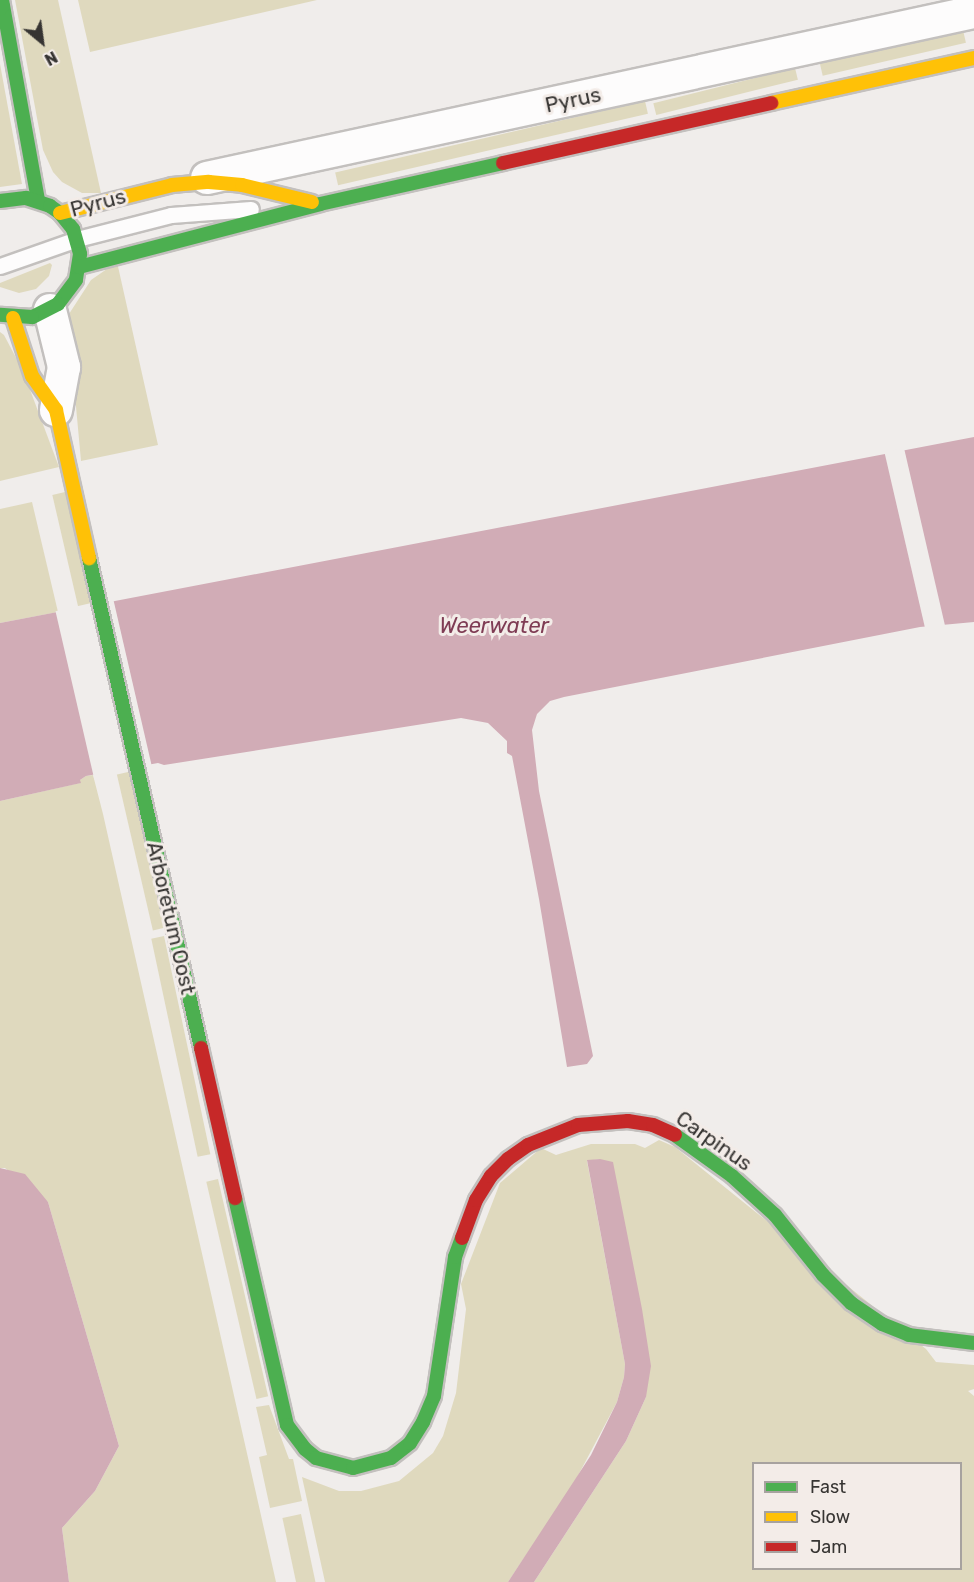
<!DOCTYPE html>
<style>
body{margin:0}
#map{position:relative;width:974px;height:1582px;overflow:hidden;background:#f0edeb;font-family:Rubik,sans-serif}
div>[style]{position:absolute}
.green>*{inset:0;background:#dfd9be;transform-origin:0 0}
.water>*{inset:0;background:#d1acb6}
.pier>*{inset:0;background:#f0edeb;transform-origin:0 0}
.roads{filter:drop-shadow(2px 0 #c3c0be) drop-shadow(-2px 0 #c3c0be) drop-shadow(0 2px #c3c0be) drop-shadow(0 -2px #c3c0be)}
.lane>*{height:15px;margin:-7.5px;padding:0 7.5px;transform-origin:7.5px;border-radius:7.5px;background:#fdfcfc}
.street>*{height:32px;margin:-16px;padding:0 16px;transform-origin:16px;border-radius:16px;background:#fdfcfc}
.fast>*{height:14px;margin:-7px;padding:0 7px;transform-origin:7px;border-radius:7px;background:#4caf50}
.slow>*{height:14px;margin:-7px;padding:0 7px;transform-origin:7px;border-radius:7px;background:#ffc107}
.jam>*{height:14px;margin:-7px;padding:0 7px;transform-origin:7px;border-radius:7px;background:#c62828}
span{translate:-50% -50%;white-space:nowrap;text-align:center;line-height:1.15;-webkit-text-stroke:6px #f3ece8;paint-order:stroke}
.street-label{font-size:21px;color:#363432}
.water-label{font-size:22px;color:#7f3c54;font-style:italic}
.legend{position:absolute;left:752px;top:1462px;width:210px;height:108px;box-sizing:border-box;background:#f3ece8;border:2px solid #a7a29f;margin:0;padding:8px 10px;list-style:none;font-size:18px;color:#363432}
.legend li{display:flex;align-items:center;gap:12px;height:30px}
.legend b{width:30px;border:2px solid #a7a29f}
.north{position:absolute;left:12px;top:12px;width:60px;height:60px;-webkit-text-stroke:4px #f3ece8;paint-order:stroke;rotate:151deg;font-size:16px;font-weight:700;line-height:24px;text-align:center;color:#363432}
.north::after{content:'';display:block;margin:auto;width:21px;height:27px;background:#363432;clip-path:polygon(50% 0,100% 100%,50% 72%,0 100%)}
</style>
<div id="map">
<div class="green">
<i style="clip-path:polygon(15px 0,58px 0,101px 193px,82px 193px,62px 182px,53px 172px,43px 150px)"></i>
<i style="clip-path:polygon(78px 0,317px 0,90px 52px)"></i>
<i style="left:963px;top:30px;width:13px;height:147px;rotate:77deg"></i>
<i style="clip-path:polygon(0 64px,22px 184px,0 187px)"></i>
<i style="left:795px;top:68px;width:12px;height:146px;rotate:76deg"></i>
<i style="left:645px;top:101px;width:13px;height:318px;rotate:77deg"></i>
<i style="clip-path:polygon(117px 262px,158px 445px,81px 461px,73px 374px,65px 329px,69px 314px,91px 280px)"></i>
<i style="clip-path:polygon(50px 263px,52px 265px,49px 276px,36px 289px,19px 293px,0 287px,0 283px)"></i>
<i style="clip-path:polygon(0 332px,4px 335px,23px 371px,59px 467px,0 481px)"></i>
<i style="left:65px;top:492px;width:447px;height:13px;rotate:77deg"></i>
<i style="clip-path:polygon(32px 502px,58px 612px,0 623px,0 509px)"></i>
<i style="clip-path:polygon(93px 775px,103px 814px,276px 1582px,69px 1582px,62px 1528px,95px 1491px,119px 1446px,48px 1202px,5px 1168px,0 1168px,0 801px,80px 783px,80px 780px,86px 776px)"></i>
<i style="left:164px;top:936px;width:223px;height:13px;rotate:78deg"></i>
<i style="clip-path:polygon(evenodd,659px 1140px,675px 1147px,926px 1349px,936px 1362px,974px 1365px,974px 1389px,968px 1391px,974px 1396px,974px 1582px,534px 1582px,626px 1441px,646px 1397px,600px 1159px,587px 1161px,625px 1364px,624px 1377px,617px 1402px,573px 1485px,508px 1582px,325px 1582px,302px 1477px,339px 1491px,361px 1491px,399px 1481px,433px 1453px,443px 1436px,456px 1393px,466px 1309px,461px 1284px,500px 1183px,541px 1148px,556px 1155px,591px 1144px,635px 1144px,645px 1148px,659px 1140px,754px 1464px,960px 1464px,960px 1568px,754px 1568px,754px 1464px)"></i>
<i style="left:218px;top:1179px;width:223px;height:12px;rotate:77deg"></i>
<i style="clip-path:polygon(269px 1405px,289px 1459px,293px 1459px,302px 1501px,270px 1508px,259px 1457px,267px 1455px,256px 1407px)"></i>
<i style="left:301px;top:1514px;width:70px;height:19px;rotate:78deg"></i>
</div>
<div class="water">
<i style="clip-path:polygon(974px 437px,974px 622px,920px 627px,564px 697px,550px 701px,537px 714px,532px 730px,539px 791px,593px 1056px,587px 1064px,567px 1067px,539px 899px,512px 756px,507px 753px,507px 741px,488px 723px,461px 718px,164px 765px,158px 763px,86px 776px,80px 780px,81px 783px,0 801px,0 623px)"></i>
<i style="clip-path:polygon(600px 1159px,613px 1162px,642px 1309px,651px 1366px,646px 1397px,626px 1441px,534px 1582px,508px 1582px,591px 1455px,617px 1402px,624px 1377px,625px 1364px,587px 1160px)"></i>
<i style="clip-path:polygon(0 1168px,25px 1174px,48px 1202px,119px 1446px,95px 1491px,62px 1528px,69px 1582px,0 1582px)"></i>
</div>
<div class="pier">
<i style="left:904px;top:448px;width:183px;height:20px;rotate:77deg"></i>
<i style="left:113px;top:598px;width:173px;height:59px;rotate:77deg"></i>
</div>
<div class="roads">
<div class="lane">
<i style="left:0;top:266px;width:82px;rotate:-19.3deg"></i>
<i style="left:77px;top:239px;width:97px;rotate:-14.3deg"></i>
<i style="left:171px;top:215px;width:80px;rotate:-4.3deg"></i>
</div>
<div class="street">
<i style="left:207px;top:178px;width:785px;rotate:-12.21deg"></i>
<i style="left:50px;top:310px;width:59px;rotate:76.2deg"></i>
<i style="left:64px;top:367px;width:44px;rotate:100.5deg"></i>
</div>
<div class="fast">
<i style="left:2px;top:0;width:203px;rotate:79.8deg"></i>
<i style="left:0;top:9px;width:4px;rotate:-45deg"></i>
<i style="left:0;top:201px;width:26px;rotate:-7deg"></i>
<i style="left:26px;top:198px;width:25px;rotate:18deg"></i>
<i style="left:50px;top:206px;width:12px;rotate:35deg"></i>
<i style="left:60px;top:213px;width:21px;rotate:51deg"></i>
<i style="left:73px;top:229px;width:26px;rotate:74deg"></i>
<i style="left:80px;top:254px;width:26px;rotate:99deg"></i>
<i style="left:76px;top:280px;width:30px;rotate:127deg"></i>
<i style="left:58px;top:304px;width:29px;rotate:153deg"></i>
<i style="left:32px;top:317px;width:32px;rotate:-176deg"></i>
<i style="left:79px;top:267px;width:249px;rotate:-14.6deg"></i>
<i style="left:320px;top:204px;width:188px;rotate:-12.6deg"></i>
<i style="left:89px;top:558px;width:503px;rotate:77.12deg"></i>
<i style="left:675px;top:1135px;width:70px;rotate:35.7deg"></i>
<i style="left:732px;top:1176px;width:58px;rotate:42.2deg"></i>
<i style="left:775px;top:1215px;width:77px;rotate:51.3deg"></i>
<i style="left:823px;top:1275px;width:40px;rotate:45deg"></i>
<i style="left:851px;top:1303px;width:37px;rotate:34deg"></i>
<i style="left:882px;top:1324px;width:29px;rotate:22deg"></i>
<i style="left:909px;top:1335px;width:65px;rotate:7deg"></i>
<i style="left:235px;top:1198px;width:233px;rotate:77.1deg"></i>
<i style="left:287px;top:1425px;width:30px;rotate:53deg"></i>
<i style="left:305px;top:1449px;width:14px;rotate:39deg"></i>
<i style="left:316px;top:1458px;width:38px;rotate:15deg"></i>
<i style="left:353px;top:1468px;width:39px;rotate:-15deg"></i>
<i style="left:391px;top:1458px;width:24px;rotate:-38deg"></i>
<i style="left:410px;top:1443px;width:25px;rotate:-58deg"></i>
<i style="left:423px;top:1422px;width:28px;rotate:-67deg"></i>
<i style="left:434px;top:1396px;width:141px;rotate:-81.4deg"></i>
<i style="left:455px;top:1257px;width:20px;rotate:-70deg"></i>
</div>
<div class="slow">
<i style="left:771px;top:103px;width:208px;rotate:-12.5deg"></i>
<i style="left:60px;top:213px;width:115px;rotate:-14deg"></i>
<i style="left:172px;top:185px;width:37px;rotate:-5deg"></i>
<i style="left:209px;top:182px;width:33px;rotate:5deg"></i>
<i style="left:242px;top:185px;width:72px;rotate:13.7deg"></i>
<i style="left:13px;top:318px;width:61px;rotate:71.9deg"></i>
<i style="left:32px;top:376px;width:42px;rotate:54.8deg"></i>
<i style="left:56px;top:410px;width:152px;rotate:77.4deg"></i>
</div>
<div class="jam">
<i style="left:503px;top:163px;width:275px;rotate:-12.6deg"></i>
<i style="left:201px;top:1048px;width:154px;rotate:77.2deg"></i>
<i style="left:462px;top:1238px;width:40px;rotate:-69.8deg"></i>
<i style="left:476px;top:1200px;width:28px;rotate:-58deg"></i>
<i style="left:491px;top:1176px;width:24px;rotate:-45deg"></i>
<i style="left:508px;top:1159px;width:24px;rotate:-35deg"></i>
<i style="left:528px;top:1145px;width:54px;rotate:-21.8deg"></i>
<i style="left:578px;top:1125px;width:50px;rotate:-4.6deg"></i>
<i style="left:628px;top:1121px;width:25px;rotate:9deg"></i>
<i style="left:653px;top:1125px;width:24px;rotate:24deg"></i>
</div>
</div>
<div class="street-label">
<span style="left:573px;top:100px;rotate:-12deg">Pyrus</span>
<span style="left:98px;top:203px;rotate:-15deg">Pyrus</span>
<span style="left:171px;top:918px;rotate:77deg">Arboretum Oost</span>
<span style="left:714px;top:1141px;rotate:35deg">Carpinus</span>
</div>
<div class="water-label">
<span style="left:494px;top:626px">Weerwater</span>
</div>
<ul class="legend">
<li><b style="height:8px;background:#4caf50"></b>Fast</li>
<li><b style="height:8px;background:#ffc107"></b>Slow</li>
<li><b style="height:8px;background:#c62828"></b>Jam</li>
</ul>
<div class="north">N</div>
</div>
